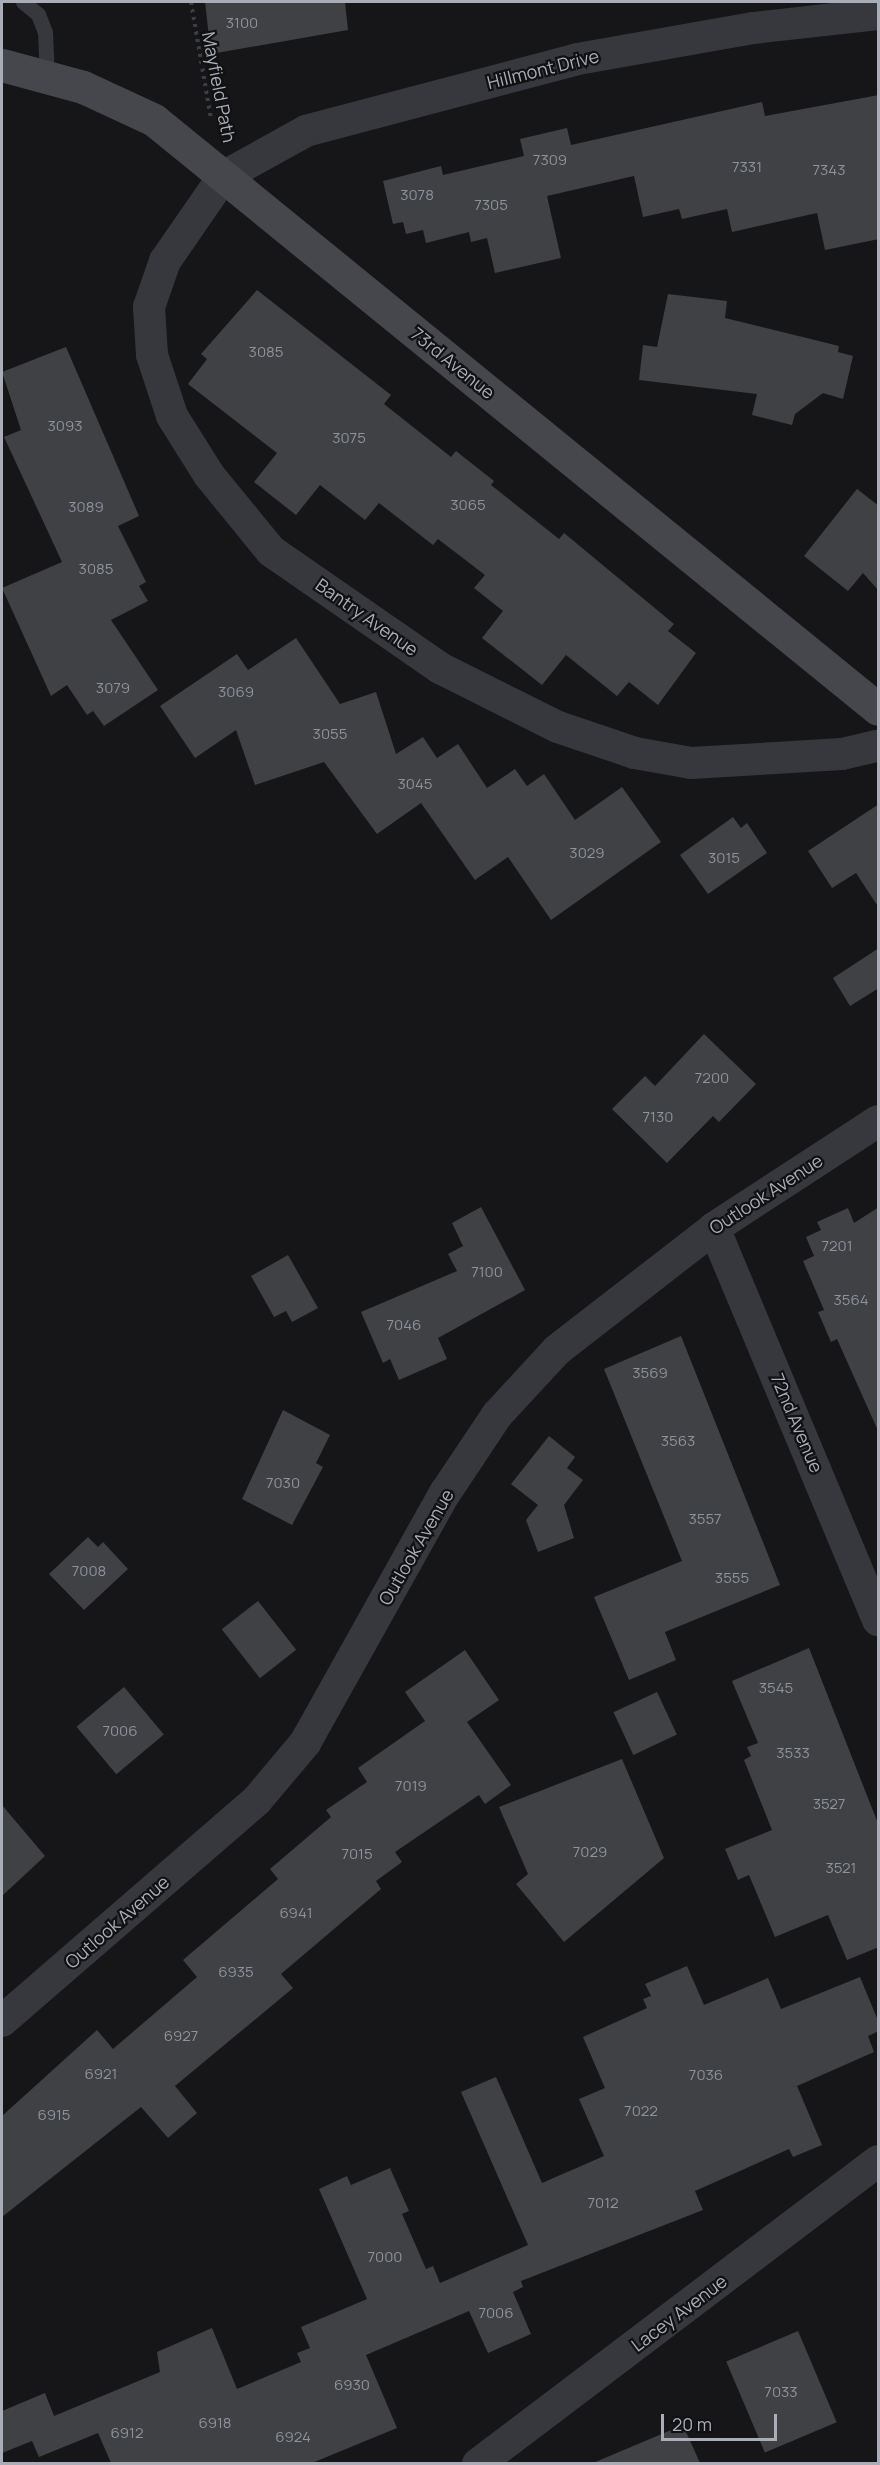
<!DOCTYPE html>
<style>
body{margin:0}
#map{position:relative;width:880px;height:2465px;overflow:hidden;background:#161618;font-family:Manrope,sans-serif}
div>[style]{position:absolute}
.building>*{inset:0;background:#404145;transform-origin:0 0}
.path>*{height:4px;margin-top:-2px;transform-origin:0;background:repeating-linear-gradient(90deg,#3d3f44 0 3px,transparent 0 7.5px)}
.service>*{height:15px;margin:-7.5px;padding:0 7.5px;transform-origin:7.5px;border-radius:7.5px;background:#37383d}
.minor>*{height:32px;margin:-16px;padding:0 16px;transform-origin:16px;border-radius:16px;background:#37383d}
.secondary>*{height:33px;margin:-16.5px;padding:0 16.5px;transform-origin:16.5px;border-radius:16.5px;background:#45474d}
span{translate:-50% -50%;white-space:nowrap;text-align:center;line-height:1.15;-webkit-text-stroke:4.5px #111113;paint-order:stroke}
.number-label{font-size:15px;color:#8e929b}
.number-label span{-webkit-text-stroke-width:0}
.street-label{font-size:18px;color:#a8adb8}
.frame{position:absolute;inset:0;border:3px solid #a8adb8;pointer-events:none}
.scale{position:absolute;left:661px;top:2414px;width:116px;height:27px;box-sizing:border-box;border:3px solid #a8adb8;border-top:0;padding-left:8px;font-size:18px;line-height:21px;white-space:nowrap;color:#a8adb8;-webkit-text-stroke:4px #111113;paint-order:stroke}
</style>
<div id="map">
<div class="building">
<i style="clip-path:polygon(205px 2px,345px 2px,348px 30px,211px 54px)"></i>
<i style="clip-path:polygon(879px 95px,879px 239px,825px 250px,817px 213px,732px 232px,727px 209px,682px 219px,679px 209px,643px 217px,634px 176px,547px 196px,561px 258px,495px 273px,487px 238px,471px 242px,469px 232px,426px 243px,423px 230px,406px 234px,403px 222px,393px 224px,383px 181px,441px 166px,443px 175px,524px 156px,520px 139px,567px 128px,571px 145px,762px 102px,765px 116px)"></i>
<i style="clip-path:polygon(257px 290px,391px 395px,384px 404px,451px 457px,456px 451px,494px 481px,491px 485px,559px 539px,564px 533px,674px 624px,668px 631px,696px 653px,658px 705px,629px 682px,617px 696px,566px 655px,542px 685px,482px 638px,503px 611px,474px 588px,485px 575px,438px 539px,433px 545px,379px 503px,365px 520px,320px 485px,296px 515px,254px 482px,277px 453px,188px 384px,207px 359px,201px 354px)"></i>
<i style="clip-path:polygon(668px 294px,727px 301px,725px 318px,839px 346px,838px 352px,853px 356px,843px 399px,823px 393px,795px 414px,792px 425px,752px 415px,757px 394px,639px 380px,643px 345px,657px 347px)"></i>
<i style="clip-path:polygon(66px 347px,139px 516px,118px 526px,146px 582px,139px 586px,148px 601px,111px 620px,158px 690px,104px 726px,93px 711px,87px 715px,67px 685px,51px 696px,2px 588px,62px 562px,4px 437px,21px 430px,2px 372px)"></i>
<i style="clip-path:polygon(857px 489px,879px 506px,879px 591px,863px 573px,848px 591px,804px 556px)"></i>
<i style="clip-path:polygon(296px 638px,340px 704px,376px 692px,396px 754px,423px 737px,437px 758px,458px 744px,487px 788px,515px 769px,527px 786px,544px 774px,575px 820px,622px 787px,661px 842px,551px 920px,508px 857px,475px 880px,421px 803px,377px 834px,324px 762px,255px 785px,236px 730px,195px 758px,160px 706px,237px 654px,248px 670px)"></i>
<i style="clip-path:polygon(879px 804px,879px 908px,856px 873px,832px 888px,808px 851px)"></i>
<i style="clip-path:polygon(733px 817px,741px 828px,747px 823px,767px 853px,708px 894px,680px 855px)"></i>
<i style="clip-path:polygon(879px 948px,879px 988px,850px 1006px,833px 978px)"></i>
<i style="clip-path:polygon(704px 1034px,756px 1084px,719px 1122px,713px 1116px,667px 1163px,612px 1109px,645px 1076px,655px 1086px)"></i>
<i style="clip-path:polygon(481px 1207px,525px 1290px,438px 1338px,447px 1359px,399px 1380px,390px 1359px,383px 1363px,361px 1312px,457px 1271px,448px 1254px,463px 1246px,452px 1223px)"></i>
<i style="clip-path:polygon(879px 1207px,879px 1433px,837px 1339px,831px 1342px,818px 1312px,824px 1310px,803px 1261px,814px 1256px,806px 1237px,821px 1230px,817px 1222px,848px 1208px,854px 1223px)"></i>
<i style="clip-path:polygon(288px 1255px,318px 1308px,292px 1322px,286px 1311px,274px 1317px,251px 1276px)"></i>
<i style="clip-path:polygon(681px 1336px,780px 1585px,665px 1632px,676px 1660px,629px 1680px,594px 1597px,682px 1561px,604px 1369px)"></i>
<i style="clip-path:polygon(283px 1410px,330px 1435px,316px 1463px,323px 1467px,292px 1525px,242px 1499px)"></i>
<i style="clip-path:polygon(549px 1436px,575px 1457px,567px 1468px,583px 1480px,564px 1505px,574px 1538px,538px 1552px,526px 1520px,538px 1505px,511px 1484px)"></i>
<i style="clip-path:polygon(88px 1537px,98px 1547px,103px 1542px,128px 1569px,84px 1610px,49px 1574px)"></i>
<i style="left:258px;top:1601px;width:62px;height:46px;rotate:52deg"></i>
<i style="clip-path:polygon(809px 1648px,879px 1826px,879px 1947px,847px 1960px,828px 1915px,775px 1937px,749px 1875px,738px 1880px,725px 1849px,772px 1830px,744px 1760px,751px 1756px,747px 1747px,758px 1743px,732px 1681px)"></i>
<i style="clip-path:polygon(465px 1650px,499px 1700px,467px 1722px,511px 1785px,485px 1804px,479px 1795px,395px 1852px,402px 1862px,376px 1881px,381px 1889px,281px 1974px,293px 1988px,175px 2086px,197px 2113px,168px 2138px,141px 2107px,2px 2217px,2px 2116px,97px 2030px,113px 2049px,197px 1977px,183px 1960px,278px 1879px,270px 1869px,331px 1817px,326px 1810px,367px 1782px,358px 1768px,425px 1721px,405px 1692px)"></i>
<i style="left:124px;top:1687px;width:62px;height:62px;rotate:50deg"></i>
<i style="left:657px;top:1692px;width:47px;height:48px;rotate:65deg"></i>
<i style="clip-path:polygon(622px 1759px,664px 1858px,564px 1942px,516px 1884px,528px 1874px,499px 1807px)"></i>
<i style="clip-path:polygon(2px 1805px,45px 1856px,2px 1896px)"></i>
<i style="clip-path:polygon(687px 1966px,704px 2005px,768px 1978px,781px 2009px,860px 1977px,879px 2023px,879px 2031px,868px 2036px,874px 2052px,797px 2086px,822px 2145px,793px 2157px,789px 2149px,695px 2191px,703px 2210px,521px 2281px,523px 2287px,513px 2292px,531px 2334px,488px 2353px,469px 2311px,366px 2355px,397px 2428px,312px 2463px,111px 2463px,98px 2433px,39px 2457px,32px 2441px,2px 2453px,2px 2411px,45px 2393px,54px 2416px,160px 2372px,157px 2352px,212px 2328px,237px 2389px,301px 2362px,297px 2353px,310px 2348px,301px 2327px,367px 2299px,319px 2189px,347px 2176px,351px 2185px,390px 2168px,409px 2211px,402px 2214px,426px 2269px,433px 2266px,440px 2283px,528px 2245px,461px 2092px,496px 2077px,542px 2183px,604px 2156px,579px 2099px,605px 2088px,583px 2037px,647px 2008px,643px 1999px,651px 1996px,645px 1984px)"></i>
<i style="left:798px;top:2331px;width:99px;height:78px;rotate:67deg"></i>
<i style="clip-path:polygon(683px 2425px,700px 2463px,593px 2463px)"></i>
</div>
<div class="path">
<i style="left:191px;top:2px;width:119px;rotate:80.3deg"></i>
</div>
<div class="service">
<i style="left:23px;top:2px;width:19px;rotate:39deg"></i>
<i style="left:38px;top:14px;width:19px;rotate:69deg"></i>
<i style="left:45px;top:32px;width:45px;rotate:87.5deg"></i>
</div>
<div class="minor">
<i style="left:878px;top:14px;width:126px;rotate:173.6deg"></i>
<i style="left:753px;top:28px;width:178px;rotate:170deg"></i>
<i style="left:578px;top:59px;width:281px;rotate:165.2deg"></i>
<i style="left:306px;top:131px;width:95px;rotate:151deg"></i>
<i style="left:223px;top:177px;width:102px;rotate:124.6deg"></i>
<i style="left:165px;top:261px;width:49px;rotate:109.2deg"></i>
<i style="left:149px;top:307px;width:48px;rotate:86.4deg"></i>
<i style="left:152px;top:355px;width:64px;rotate:71.8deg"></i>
<i style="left:172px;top:416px;width:70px;rotate:57.9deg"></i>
<i style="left:209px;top:475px;width:98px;rotate:50.8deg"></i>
<i style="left:271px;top:551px;width:206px;rotate:34.7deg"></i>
<i style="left:440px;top:668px;width:132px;rotate:26.6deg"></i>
<i style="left:558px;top:727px;width:81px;rotate:18.7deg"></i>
<i style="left:635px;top:753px;width:57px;rotate:10.1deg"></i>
<i style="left:691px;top:763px;width:151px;rotate:-3.4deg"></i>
<i style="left:842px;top:754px;width:37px;rotate:-13deg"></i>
<i style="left:714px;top:1228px;width:425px;rotate:67.3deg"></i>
<i style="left:2px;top:2021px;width:337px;rotate:-40.9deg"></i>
<i style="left:257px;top:1800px;width:75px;rotate:-49.9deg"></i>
<i style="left:305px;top:1743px;width:287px;rotate:-60.8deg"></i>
<i style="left:445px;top:1493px;width:94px;rotate:-56.3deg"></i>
<i style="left:497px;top:1415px;width:88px;rotate:-47.3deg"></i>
<i style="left:557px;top:1350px;width:199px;rotate:-37.8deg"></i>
<i style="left:714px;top:1228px;width:196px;rotate:-33.1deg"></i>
<i style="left:478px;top:2464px;width:502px;rotate:-37.14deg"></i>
</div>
<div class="secondary">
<i style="left:2px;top:65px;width:84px;rotate:15.2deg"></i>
<i style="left:83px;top:87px;width:78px;rotate:24.9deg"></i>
<i style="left:154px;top:120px;width:933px;rotate:39.13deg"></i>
</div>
<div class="number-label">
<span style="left:242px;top:23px">3100</span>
<span style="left:550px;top:160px">7309</span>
<span style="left:747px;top:167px">7331</span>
<span style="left:829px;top:170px">7343</span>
<span style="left:417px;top:195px">3078</span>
<span style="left:491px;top:205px">7305</span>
<span style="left:266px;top:352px">3085</span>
<span style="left:65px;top:426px">3093</span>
<span style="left:349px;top:438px">3075</span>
<span style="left:468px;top:505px">3065</span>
<span style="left:86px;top:507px">3089</span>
<span style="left:96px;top:569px">3085</span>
<span style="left:113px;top:688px">3079</span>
<span style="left:236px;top:692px">3069</span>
<span style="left:330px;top:734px">3055</span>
<span style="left:415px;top:784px">3045</span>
<span style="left:587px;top:853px">3029</span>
<span style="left:724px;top:858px">3015</span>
<span style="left:712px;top:1078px">7200</span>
<span style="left:658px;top:1117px">7130</span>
<span style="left:837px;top:1246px">7201</span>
<span style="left:487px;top:1272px">7100</span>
<span style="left:851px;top:1300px">3564</span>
<span style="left:404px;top:1325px">7046</span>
<span style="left:650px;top:1373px">3569</span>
<span style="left:678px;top:1441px">3563</span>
<span style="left:283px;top:1483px">7030</span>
<span style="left:705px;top:1519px">3557</span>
<span style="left:89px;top:1571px">7008</span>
<span style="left:732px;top:1578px">3555</span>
<span style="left:776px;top:1688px">3545</span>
<span style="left:120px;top:1731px">7006</span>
<span style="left:793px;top:1753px">3533</span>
<span style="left:411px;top:1786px">7019</span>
<span style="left:829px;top:1804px">3527</span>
<span style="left:590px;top:1852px">7029</span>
<span style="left:357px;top:1854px">7015</span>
<span style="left:841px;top:1868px">3521</span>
<span style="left:296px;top:1913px">6941</span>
<span style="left:236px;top:1972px">6935</span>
<span style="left:181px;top:2036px">6927</span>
<span style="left:101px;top:2074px">6921</span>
<span style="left:706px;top:2075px">7036</span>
<span style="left:641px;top:2111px">7022</span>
<span style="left:54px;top:2115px">6915</span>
<span style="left:603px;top:2203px">7012</span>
<span style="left:385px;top:2257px">7000</span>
<span style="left:496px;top:2313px">7006</span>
<span style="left:352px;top:2385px">6930</span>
<span style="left:781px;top:2392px">7033</span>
<span style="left:215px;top:2423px">6918</span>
<span style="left:127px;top:2433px">6912</span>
<span style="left:293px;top:2437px">6924</span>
</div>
<div class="street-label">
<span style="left:543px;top:69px;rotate:-14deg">Hillmont Drive</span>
<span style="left:219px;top:87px;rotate:79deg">Mayfield Path</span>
<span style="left:453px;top:363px;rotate:39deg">73rd Avenue</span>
<span style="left:367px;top:617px;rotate:35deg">Bantry Avenue</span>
<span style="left:766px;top:1194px;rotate:-33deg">Outlook Avenue</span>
<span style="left:797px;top:1423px;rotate:67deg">72nd Avenue</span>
<span style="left:416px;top:1547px;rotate:-60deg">Outlook Avenue</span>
<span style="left:117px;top:1922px;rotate:-41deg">Outlook Avenue</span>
<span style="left:679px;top:2313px;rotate:-37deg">Lacey Avenue</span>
</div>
<div class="frame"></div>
<div class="scale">20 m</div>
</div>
